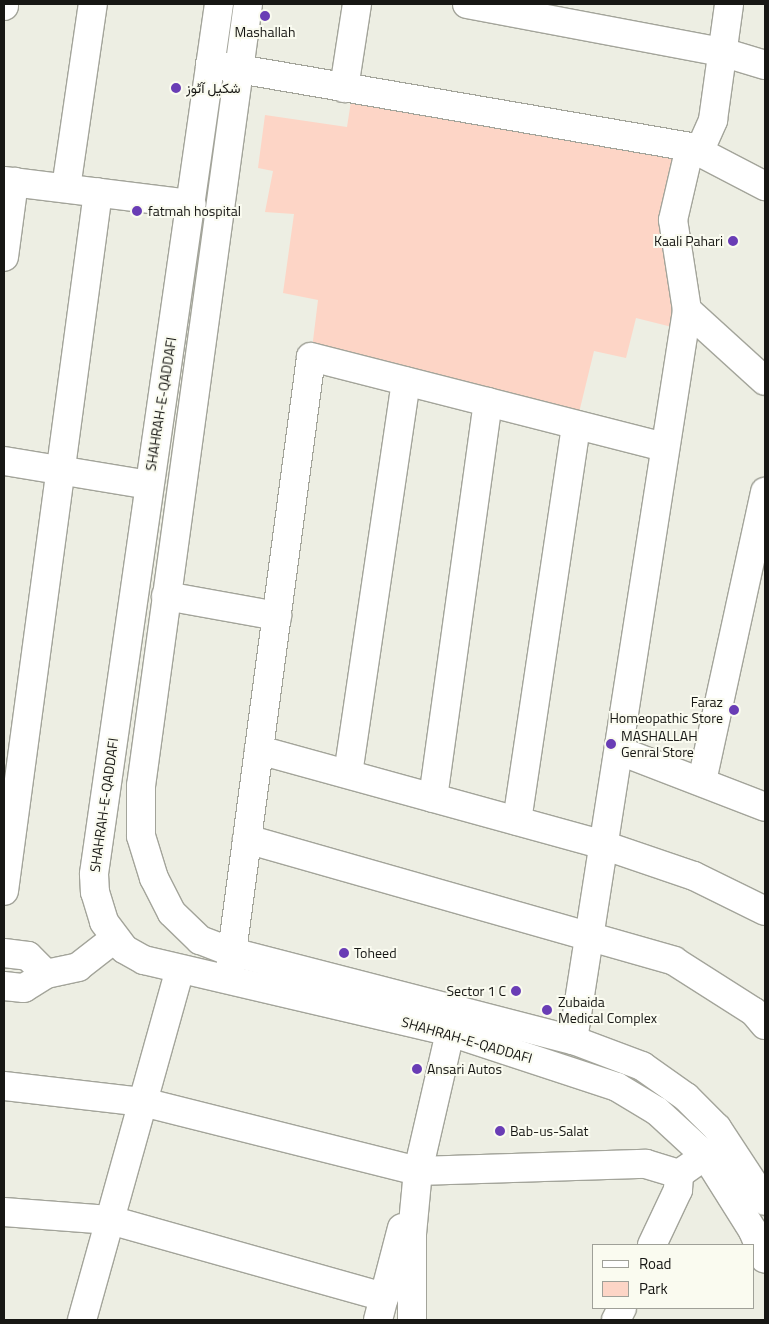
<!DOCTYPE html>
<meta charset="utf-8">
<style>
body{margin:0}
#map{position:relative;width:769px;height:1324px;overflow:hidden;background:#edeee3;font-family:"Titillium Web",Vazirmatn,sans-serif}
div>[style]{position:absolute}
.green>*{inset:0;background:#fdd5c6}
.roads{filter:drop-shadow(1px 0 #a3a49a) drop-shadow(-1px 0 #a3a49a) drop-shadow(0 1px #a3a49a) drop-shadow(0 -1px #a3a49a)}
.street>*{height:28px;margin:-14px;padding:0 14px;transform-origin:14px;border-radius:14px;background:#fff}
.secondary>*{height:28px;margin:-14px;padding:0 14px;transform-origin:14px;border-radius:14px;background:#fff}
.primary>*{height:28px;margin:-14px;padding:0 14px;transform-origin:14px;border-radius:14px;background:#fff}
.dots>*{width:14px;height:14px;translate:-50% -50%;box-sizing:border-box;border:2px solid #fafbf0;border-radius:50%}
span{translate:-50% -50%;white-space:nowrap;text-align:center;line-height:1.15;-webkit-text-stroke:4px #fafbf0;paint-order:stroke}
.poi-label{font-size:14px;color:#171714}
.left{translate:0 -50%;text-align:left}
.right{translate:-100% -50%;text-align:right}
.street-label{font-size:14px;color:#171714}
.frame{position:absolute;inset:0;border:5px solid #171714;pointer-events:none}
.legend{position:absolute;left:592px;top:1244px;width:162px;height:65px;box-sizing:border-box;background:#fafbf0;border:1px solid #9fa098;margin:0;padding:6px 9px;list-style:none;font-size:15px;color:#171714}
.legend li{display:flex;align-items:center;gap:10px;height:25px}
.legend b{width:25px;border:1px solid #9fa098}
</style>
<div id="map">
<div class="green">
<i style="clip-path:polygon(352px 95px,676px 152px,677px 309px,672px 327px,636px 318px,626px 358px,594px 351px,576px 425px,311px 357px,318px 300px,283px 293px,294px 214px,265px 212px,273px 171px,258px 168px,265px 115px,347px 127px)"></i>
</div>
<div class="roads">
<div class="street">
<i style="left:467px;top:4px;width:259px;rotate:10.7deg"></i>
<i style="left:722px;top:52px;width:45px;rotate:16.8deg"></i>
<i style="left:4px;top:6px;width:2px;rotate:-90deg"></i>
<i style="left:210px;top:64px;width:487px;rotate:9.8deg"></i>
<i style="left:690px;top:147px;width:85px;rotate:27.5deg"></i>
<i style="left:344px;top:88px;width:85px;rotate:-81.2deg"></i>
<i style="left:699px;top:152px;width:35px;rotate:-66deg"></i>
<i style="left:713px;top:120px;width:117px;rotate:-82.1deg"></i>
<i style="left:4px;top:181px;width:189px;rotate:7deg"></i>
<i style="left:66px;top:188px;width:186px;rotate:-81.7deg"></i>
<i style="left:4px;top:257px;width:76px;rotate:-82.4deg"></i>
<i style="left:687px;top:310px;width:105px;rotate:42.3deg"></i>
<i style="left:4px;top:461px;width:147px;rotate:9.4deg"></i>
<i style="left:166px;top:596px;width:113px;rotate:10.2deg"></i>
<i style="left:259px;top:750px;width:357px;rotate:15.4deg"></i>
<i style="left:603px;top:845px;width:96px;rotate:18.8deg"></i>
<i style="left:694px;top:876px;width:79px;rotate:26.2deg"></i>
<i style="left:620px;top:751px;width:155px;rotate:21.1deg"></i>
<i style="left:348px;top:774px;width:397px;rotate:-81.6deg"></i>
<i style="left:702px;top:781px;width:296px;rotate:-77.7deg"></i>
<i style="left:433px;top:798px;width:400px;rotate:-82.1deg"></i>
<i style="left:517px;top:821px;width:400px;rotate:-81.5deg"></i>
<i style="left:247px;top:839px;width:444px;rotate:15.9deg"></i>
<i style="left:674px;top:961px;width:95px;rotate:32.5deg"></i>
<i style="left:754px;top:1012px;width:17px;rotate:50deg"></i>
<i style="left:4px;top:891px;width:705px;rotate:-82.34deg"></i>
<i style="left:229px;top:975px;width:623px;rotate:-82.44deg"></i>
<i style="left:311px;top:357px;width:363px;rotate:14.3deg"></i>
<i style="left:573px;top:1040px;width:739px;rotate:-81.12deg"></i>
<i style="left:687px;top:310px;width:91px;rotate:-98.8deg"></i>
<i style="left:673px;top:220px;width:75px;rotate:-76.9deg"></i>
<i style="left:4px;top:1086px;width:140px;rotate:6.6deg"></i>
<i style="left:143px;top:1102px;width:284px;rotate:14.1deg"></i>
<i style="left:418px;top:1171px;width:228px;rotate:-1.8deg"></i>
<i style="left:646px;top:1164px;width:34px;rotate:17deg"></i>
<i style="left:4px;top:1212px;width:106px;rotate:4.3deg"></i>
<i style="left:110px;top:1220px;width:285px;rotate:15.7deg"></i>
<i style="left:652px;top:1245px;width:61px;rotate:-64.7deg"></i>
<i style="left:678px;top:1190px;width:16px;rotate:-86deg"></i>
<i style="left:679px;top:1174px;width:19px;rotate:-35deg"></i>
<i style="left:82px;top:1320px;width:363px;rotate:-74.4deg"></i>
<i style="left:378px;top:1320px;width:95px;rotate:-75.4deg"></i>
<i style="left:412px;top:1320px;width:86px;rotate:-90deg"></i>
<i style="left:412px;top:1234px;width:63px;rotate:-84.6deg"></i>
<i style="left:418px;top:1171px;width:143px;rotate:-77deg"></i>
<i style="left:616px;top:1320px;width:13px;rotate:-63deg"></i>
</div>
<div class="secondary">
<i style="left:4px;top:953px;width:24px;rotate:7deg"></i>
<i style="left:28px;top:956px;width:25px;rotate:45deg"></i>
<i style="left:4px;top:986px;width:20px;rotate:6deg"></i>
<i style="left:24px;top:988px;width:26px;rotate:-32deg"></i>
<i style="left:46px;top:974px;width:33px;rotate:-12deg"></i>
<i style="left:78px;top:967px;width:46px;rotate:-37.9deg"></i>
</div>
<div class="primary">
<i style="left:219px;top:4px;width:879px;rotate:98.18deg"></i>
<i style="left:94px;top:874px;width:18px;rotate:87deg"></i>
<i style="left:95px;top:892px;width:31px;rotate:73deg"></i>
<i style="left:104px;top:922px;width:34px;rotate:53deg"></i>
<i style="left:124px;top:949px;width:23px;rotate:29deg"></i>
<i style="left:144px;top:960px;width:314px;rotate:13.2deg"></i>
<i style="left:450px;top:1032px;width:176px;rotate:18.2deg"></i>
<i style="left:617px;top:1087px;width:47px;rotate:31deg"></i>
<i style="left:657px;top:1111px;width:67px;rotate:42.6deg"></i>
<i style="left:706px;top:1156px;width:89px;rotate:57.9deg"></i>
<i style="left:753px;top:1231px;width:30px;rotate:67deg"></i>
<i style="left:248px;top:4px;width:789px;rotate:97.79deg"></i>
<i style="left:141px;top:786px;width:50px;rotate:90deg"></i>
<i style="left:141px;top:836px;width:44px;rotate:72.8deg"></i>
<i style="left:154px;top:878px;width:39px;rotate:63deg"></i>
<i style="left:172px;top:913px;width:39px;rotate:44deg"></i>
<i style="left:200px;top:940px;width:34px;rotate:21deg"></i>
<i style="left:232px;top:952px;width:352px;rotate:14.5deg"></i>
<i style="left:573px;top:1040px;width:74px;rotate:20.6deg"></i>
<i style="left:642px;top:1066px;width:54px;rotate:35.2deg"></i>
<i style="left:686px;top:1097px;width:44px;rotate:45deg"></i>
<i style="left:717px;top:1128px;width:87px;rotate:56.7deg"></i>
</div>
</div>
<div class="dots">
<i style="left:265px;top:16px;background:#693db5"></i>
<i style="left:176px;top:88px;background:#693db5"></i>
<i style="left:137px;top:211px;background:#693db5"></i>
<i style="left:733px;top:241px;background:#693db5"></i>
<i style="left:734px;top:710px;background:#693db5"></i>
<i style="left:611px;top:744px;background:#693db5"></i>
<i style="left:344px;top:953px;background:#693db5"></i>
<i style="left:516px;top:991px;background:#693db5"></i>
<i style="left:547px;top:1010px;background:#693db5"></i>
<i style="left:417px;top:1069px;background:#693db5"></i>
<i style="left:500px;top:1131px;background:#693db5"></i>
</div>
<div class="poi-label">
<span style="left:265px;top:32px">Mashallah</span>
<span class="left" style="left:186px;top:88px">شکیل آٹوز</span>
<span class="left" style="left:148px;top:211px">fatmah hospital</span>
<span class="right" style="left:723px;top:241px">Kaali Pahari</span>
<span class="right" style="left:723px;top:710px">Faraz<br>Homeopathic Store</span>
<span class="left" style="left:621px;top:744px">MASHALLAH<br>Genral Store</span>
<span class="left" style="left:354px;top:953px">Toheed</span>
<span class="right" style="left:506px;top:991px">Sector 1 C</span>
<span class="left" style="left:558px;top:1010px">Zubaida<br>Medical Complex</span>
<span class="left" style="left:427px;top:1069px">Ansari Autos</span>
<span class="left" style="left:510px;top:1131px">Bab-us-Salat</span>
</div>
<div class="street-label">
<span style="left:161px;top:404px;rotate:-81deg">SHAHRAH-E-QADDAFI</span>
<span style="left:104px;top:805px;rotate:-82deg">SHAHRAH-E-QADDAFI</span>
<span style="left:467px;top:1040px;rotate:16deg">SHAHRAH-E-QADDAFI</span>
</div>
<div class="frame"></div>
<ul class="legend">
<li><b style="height:6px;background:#fff"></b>Road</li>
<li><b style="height:14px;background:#fdd5c6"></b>Park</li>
</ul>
</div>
